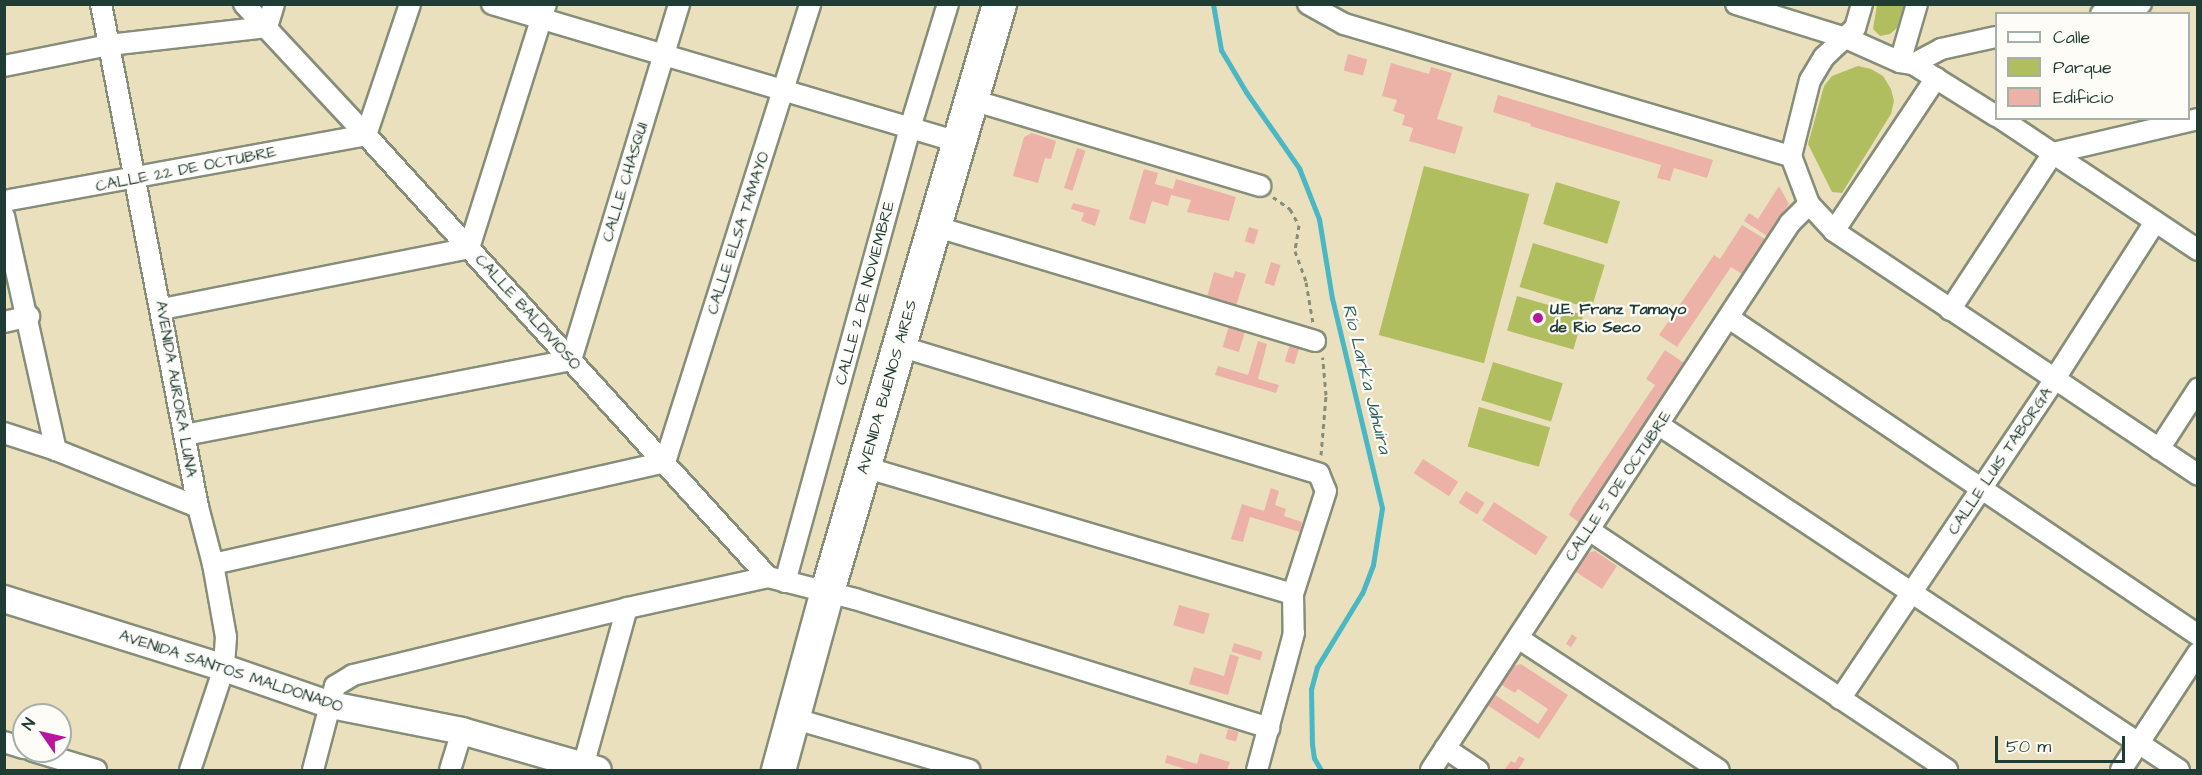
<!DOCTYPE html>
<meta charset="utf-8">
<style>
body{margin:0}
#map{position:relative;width:2202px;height:775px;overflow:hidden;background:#ebe0be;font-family:"Architects Daughter",sans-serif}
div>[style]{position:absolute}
.green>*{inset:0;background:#b0be60;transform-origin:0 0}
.stream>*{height:5px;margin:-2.5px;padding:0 2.5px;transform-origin:2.5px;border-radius:2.5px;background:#4ab7c4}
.building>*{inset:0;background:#ecb2a8;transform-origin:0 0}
.path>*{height:3px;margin-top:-1.5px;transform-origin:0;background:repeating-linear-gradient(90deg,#858e79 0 4.5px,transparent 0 9px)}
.roads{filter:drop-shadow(2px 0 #858e79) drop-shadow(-2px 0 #858e79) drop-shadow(0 2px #858e79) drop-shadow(0 -2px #858e79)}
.minor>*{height:20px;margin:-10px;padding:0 10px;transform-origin:10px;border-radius:10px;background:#fff}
.tertiary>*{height:26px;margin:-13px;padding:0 13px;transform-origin:13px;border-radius:13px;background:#fff}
.trunk>*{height:33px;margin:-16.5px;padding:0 16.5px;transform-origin:16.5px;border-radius:16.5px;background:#fff}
.dots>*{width:16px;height:16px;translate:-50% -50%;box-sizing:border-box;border:3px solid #fdfcf7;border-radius:50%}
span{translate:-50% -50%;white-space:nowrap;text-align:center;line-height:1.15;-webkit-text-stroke:4.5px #fdfcf7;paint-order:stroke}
.street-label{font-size:16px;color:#1f3d34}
.poi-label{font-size:16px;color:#1f3d34;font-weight:700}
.left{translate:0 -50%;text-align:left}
.water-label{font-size:18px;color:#2c625f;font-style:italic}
.frame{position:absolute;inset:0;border:6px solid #1f3d34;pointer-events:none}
.legend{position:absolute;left:1995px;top:12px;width:195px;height:108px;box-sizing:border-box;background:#fdfcf7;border:2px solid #a4b0a9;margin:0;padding:8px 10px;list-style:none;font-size:18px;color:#1f3d34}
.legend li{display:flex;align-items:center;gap:12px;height:30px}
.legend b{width:30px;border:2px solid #a4b0a9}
.north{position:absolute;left:12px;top:703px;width:60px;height:60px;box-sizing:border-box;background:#fdfcf7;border:2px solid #a4b0a9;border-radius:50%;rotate:304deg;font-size:16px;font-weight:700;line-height:24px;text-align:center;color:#1f3d34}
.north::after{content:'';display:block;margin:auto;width:21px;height:27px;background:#b5179e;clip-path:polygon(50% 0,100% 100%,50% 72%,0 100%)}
.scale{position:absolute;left:1995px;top:736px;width:130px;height:27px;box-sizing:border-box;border:3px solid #1f3d34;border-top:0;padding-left:8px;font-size:18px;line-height:21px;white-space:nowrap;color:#1f3d34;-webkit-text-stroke:4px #fdfcf7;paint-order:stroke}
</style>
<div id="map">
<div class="green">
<i style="clip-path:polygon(1877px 5px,1904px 5px,1897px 28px,1890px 34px,1880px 36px,1873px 29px)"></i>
<i style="clip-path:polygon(1858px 66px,1871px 69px,1883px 76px,1891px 89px,1894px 101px,1891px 114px,1842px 193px,1832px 192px,1808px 144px,1824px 86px,1832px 76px)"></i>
<i style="left:1424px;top:166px;width:109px;height:175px;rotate:15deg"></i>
<i style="left:1556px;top:182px;width:67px;height:44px;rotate:17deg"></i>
<i style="left:1533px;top:243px;width:75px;height:46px;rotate:17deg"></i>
<i style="left:1517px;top:296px;width:69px;height:36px;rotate:16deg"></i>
<i style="left:1493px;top:362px;width:73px;height:40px;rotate:17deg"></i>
<i style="left:1479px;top:407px;width:74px;height:41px;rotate:16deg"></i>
</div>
<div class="stream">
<i style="left:1213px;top:4px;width:47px;rotate:80.1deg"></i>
<i style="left:1221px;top:50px;width:49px;rotate:59.2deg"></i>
<i style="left:1246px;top:92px;width:93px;rotate:55.1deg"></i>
<i style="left:1299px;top:168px;width:55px;rotate:68.6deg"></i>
<i style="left:1319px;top:219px;width:80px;rotate:80.7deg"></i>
<i style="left:1332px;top:298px;width:216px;rotate:76.6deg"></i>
<i style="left:1382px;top:508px;width:58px;rotate:99deg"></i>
<i style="left:1373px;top:565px;width:30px;rotate:111deg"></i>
<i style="left:1362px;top:593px;width:87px;rotate:121.3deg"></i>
<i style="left:1317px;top:667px;width:23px;rotate:105deg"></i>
<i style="left:1311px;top:689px;width:55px;rotate:89deg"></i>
<i style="left:1312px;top:744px;width:14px;rotate:82deg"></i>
<i style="left:1314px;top:758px;width:14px;rotate:60deg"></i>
</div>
<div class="building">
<i style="left:1348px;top:54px;width:20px;height:17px;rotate:15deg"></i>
<i style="clip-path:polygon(1391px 63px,1429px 74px,1431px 67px,1452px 73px,1437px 119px,1463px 127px,1455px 154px,1409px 141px,1413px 128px,1402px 125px,1405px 115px,1393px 111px,1397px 100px,1382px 96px)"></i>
<i style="clip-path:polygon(1498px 95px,1713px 160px,1707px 178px,1674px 168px,1670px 181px,1657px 178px,1661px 165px,1530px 126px,1531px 124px,1493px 112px)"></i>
<i style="clip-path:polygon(1032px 133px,1056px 141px,1051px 159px,1045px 158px,1038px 183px,1013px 176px,1024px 137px)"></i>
<i style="left:1077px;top:148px;width:9px;height:42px;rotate:18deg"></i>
<i style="clip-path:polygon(1144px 169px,1158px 173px,1155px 184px,1173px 189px,1176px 179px,1236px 197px,1229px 221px,1187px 212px,1191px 200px,1171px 195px,1168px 206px,1152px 201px,1145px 224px,1129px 219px)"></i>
<i style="clip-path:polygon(1779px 186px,1789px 204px,1767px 236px,1744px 221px,1749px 213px,1758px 219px)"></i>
<i style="clip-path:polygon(1073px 203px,1100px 210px,1095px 226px,1081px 221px,1084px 213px,1071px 209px)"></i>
<i style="clip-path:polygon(1742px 225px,1765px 239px,1742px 274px,1731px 267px,1677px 347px,1659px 335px,1714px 255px,1720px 259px)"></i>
<i style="left:1249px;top:227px;width:10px;height:15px;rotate:17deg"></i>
<i style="left:1271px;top:262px;width:10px;height:22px;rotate:17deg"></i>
<i style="clip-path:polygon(1235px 271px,1246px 274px,1236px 306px,1207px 297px,1214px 272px,1233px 278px)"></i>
<i style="left:1229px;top:326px;width:17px;height:22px;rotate:17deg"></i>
<i style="clip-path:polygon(1258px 341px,1267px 344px,1258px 379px,1279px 385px,1276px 393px,1215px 375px,1218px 366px,1248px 375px)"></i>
<i style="left:1290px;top:344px;width:10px;height:18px;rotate:17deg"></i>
<i style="clip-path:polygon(1665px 350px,1687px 365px,1581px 524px,1569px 515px,1573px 507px,1655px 385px,1646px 379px)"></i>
<i style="left:1423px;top:459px;width:42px;height:17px;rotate:33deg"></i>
<i style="clip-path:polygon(1271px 488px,1279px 491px,1275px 505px,1286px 509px,1284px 516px,1302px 522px,1300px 532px,1250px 517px,1243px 542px,1231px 539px,1242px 504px,1264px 511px)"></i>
<i style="left:1466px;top:491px;width:22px;height:14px;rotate:32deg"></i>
<i style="left:1494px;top:502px;width:64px;height:22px;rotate:33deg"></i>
<i style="clip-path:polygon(1595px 551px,1617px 566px,1602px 589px,1576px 572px,1588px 553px)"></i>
<i style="left:1179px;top:605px;width:32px;height:21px;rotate:16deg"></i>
<i style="clip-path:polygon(1572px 634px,1577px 638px,1571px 647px,1566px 644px)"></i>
<i style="left:1234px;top:643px;width:30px;height:9px;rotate:17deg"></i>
<i style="clip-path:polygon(1230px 654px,1239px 657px,1228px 695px,1189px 684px,1194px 667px,1224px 676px)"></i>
<i style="clip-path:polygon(1521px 664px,1568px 695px,1539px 739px,1487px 705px,1494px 694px,1538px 724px,1548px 709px,1518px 689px,1515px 693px,1500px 684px,1511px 667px)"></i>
<i style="left:1228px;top:729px;width:11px;height:10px;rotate:15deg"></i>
<i style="clip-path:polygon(1200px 753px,1230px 762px,1227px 770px,1189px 770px,1165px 763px,1167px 755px,1197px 764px)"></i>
<i style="clip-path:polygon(1519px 756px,1525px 759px,1518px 770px,1504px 770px,1511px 761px,1515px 763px)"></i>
</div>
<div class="path">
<i style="left:1273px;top:197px;width:21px;rotate:35deg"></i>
<i style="left:1290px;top:209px;width:18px;rotate:61deg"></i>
<i style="left:1299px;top:225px;width:26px;rotate:99deg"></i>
<i style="left:1295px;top:251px;width:33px;rotate:70deg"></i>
<i style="left:1306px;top:282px;width:42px;rotate:80.3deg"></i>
<i style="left:1321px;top:455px;width:60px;rotate:-85.2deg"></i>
<i style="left:1326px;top:395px;width:38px;rotate:-95deg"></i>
</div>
<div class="roads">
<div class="minor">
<i style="left:101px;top:4px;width:512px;rotate:79.08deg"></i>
<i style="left:198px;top:507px;width:59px;rotate:75.3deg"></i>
<i style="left:213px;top:564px;width:74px;rotate:79.9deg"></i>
<i style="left:226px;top:637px;width:31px;rotate:94deg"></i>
<i style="left:224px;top:668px;width:108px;rotate:108.4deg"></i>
<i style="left:244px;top:4px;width:179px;rotate:47deg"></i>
<i style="left:366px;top:135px;width:597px;rotate:47.71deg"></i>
<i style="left:768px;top:577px;width:90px;rotate:14.2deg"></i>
<i style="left:855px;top:599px;width:434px;rotate:17.3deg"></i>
<i style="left:492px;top:4px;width:487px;rotate:16.5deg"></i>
<i style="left:1308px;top:4px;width:41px;rotate:29.1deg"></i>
<i style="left:1344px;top:24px;width:466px;rotate:16.5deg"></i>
<i style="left:1736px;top:4px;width:115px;rotate:17.2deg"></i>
<i style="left:1846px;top:38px;width:59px;rotate:24deg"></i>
<i style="left:1900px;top:62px;width:13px;rotate:9deg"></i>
<i style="left:1913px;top:64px;width:98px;rotate:32.1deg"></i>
<i style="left:1862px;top:4px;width:25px;rotate:106deg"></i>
<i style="left:1855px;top:28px;width:42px;rotate:136.9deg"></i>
<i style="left:1824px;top:57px;width:27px;rotate:121deg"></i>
<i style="left:1810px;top:80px;width:78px;rotate:104deg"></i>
<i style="left:1791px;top:156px;width:51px;rotate:69.4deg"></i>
<i style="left:1809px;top:204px;width:37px;rotate:47deg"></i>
<i style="left:1834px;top:231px;width:438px;rotate:33.8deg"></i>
<i style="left:2101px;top:14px;width:41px;rotate:-14deg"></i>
<i style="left:1900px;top:62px;width:60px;rotate:-73.7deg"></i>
<i style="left:1913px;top:64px;width:32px;rotate:-28deg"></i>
<i style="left:1941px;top:49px;width:56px;rotate:-12.3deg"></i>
<i style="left:4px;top:66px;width:107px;rotate:-11.3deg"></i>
<i style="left:109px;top:45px;width:159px;rotate:-6.5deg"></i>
<i style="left:267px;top:27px;width:24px;rotate:-73deg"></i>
<i style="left:972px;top:100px;width:301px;rotate:16.6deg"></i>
<i style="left:2000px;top:118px;width:238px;rotate:33.7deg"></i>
<i style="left:4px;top:201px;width:368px;rotate:-10.3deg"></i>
<i style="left:366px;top:135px;width:138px;rotate:-71.4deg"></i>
<i style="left:4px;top:216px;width:240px;rotate:77.5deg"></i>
<i style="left:934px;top:226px;width:398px;rotate:16.8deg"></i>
<i style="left:1834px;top:231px;width:184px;rotate:-56.3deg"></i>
<i style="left:162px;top:309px;width:313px;rotate:-11.2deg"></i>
<i style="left:469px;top:248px;width:256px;rotate:-72.5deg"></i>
<i style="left:1950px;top:310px;width:188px;rotate:-56.7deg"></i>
<i style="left:2053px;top:153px;width:149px;rotate:-13.2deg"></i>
<i style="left:1729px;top:318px;width:566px;rotate:34.06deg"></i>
<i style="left:4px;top:322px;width:26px;rotate:-13deg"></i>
<i style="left:899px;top:346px;width:439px;rotate:16.9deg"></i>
<i style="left:1319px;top:474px;width:18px;rotate:68deg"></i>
<i style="left:1326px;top:491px;width:108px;rotate:107.8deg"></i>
<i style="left:1293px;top:594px;width:39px;rotate:89deg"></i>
<i style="left:1294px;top:633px;width:142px;rotate:105.1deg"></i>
<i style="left:1659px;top:425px;width:624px;rotate:33.56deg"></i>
<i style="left:4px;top:433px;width:55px;rotate:18.1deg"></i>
<i style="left:56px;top:450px;width:153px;rotate:21.9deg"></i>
<i style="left:185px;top:435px;width:393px;rotate:-11deg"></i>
<i style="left:571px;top:360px;width:372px;rotate:-73.1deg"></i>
<i style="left:2159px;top:449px;width:72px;rotate:-57deg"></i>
<i style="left:864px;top:467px;width:447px;rotate:16.5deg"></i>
<i style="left:1589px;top:530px;width:431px;rotate:33.8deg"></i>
<i style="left:213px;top:564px;width:463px;rotate:-12.7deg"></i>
<i style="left:665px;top:462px;width:480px;rotate:-72.4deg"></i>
<i style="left:785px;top:582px;width:471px;rotate:-74.6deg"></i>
<i style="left:910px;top:128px;width:130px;rotate:-73deg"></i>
<i style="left:1518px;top:638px;width:240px;rotate:33.3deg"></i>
<i style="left:1840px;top:699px;width:384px;rotate:-56.1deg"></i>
<i style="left:2054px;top:380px;width:188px;rotate:-57.4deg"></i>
<i style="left:792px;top:718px;width:185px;rotate:16.3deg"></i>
<i style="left:4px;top:742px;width:21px;rotate:17deg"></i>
<i style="left:1445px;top:748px;width:40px;rotate:34deg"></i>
<i style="left:33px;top:751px;width:66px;rotate:16.8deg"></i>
<i style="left:313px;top:770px;width:87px;rotate:-75.3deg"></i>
<i style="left:335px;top:686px;width:21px;rotate:-31deg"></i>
<i style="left:353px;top:675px;width:282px;rotate:-13.7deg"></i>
<i style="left:627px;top:608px;width:144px;rotate:-12.4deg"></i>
<i style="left:450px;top:770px;width:41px;rotate:-72.9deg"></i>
<i style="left:582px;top:770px;width:168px;rotate:-74.5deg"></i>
<i style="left:1431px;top:770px;width:654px;rotate:-56.72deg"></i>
<i style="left:1790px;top:223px;width:27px;rotate:-45deg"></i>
<i style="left:2121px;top:770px;width:140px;rotate:-56.7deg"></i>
</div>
<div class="tertiary">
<i style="left:4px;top:599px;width:231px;rotate:17.4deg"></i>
<i style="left:224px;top:668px;width:113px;rotate:19.1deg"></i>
<i style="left:331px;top:705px;width:134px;rotate:11.2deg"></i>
<i style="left:462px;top:731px;width:141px;rotate:16deg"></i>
</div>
<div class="trunk">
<i style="left:778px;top:770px;width:186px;rotate:-74.7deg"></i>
<i style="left:827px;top:591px;width:612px;rotate:-73.67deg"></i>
</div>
</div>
<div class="dots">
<i style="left:1538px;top:318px;background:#b5179e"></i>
</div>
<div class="street-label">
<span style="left:186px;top:169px;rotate:-11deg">CALLE 22 DE OCTUBRE</span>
<span style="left:625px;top:182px;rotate:-73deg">CALLE CHASQUI</span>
<span style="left:738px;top:233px;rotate:-72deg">CALLE ELSA TAMAYO</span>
<span style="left:865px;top:293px;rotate:-75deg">CALLE 2 DE NOVIEMBRE</span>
<span style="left:528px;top:312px;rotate:48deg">CALLE BALDIVIOSO</span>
<span style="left:887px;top:387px;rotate:-74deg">AVENIDA BUENOS AIRES</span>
<span style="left:176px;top:389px;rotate:80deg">AVENIDA AURORA LUNA</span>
<span style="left:2000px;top:461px;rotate:-56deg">CALLE LUIS TABORGA</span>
<span style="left:1618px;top:486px;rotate:-56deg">CALLE 5 DE OCTUBRE</span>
<span style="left:231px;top:671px;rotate:18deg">AVENIDA SANTOS MALDONADO</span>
</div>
<div class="poi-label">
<span class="left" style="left:1550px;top:318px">U.E. Franz Tamayo<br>de Rio Seco</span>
</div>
<div class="water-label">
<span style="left:1366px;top:379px;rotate:76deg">Río Lark’a Jahuira</span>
</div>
<div class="frame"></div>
<ul class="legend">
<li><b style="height:8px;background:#fff"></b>Calle</li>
<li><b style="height:16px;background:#b0be60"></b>Parque</li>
<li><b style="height:16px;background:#ecb2a8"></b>Edificio</li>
</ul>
<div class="north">N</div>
<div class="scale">50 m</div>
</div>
